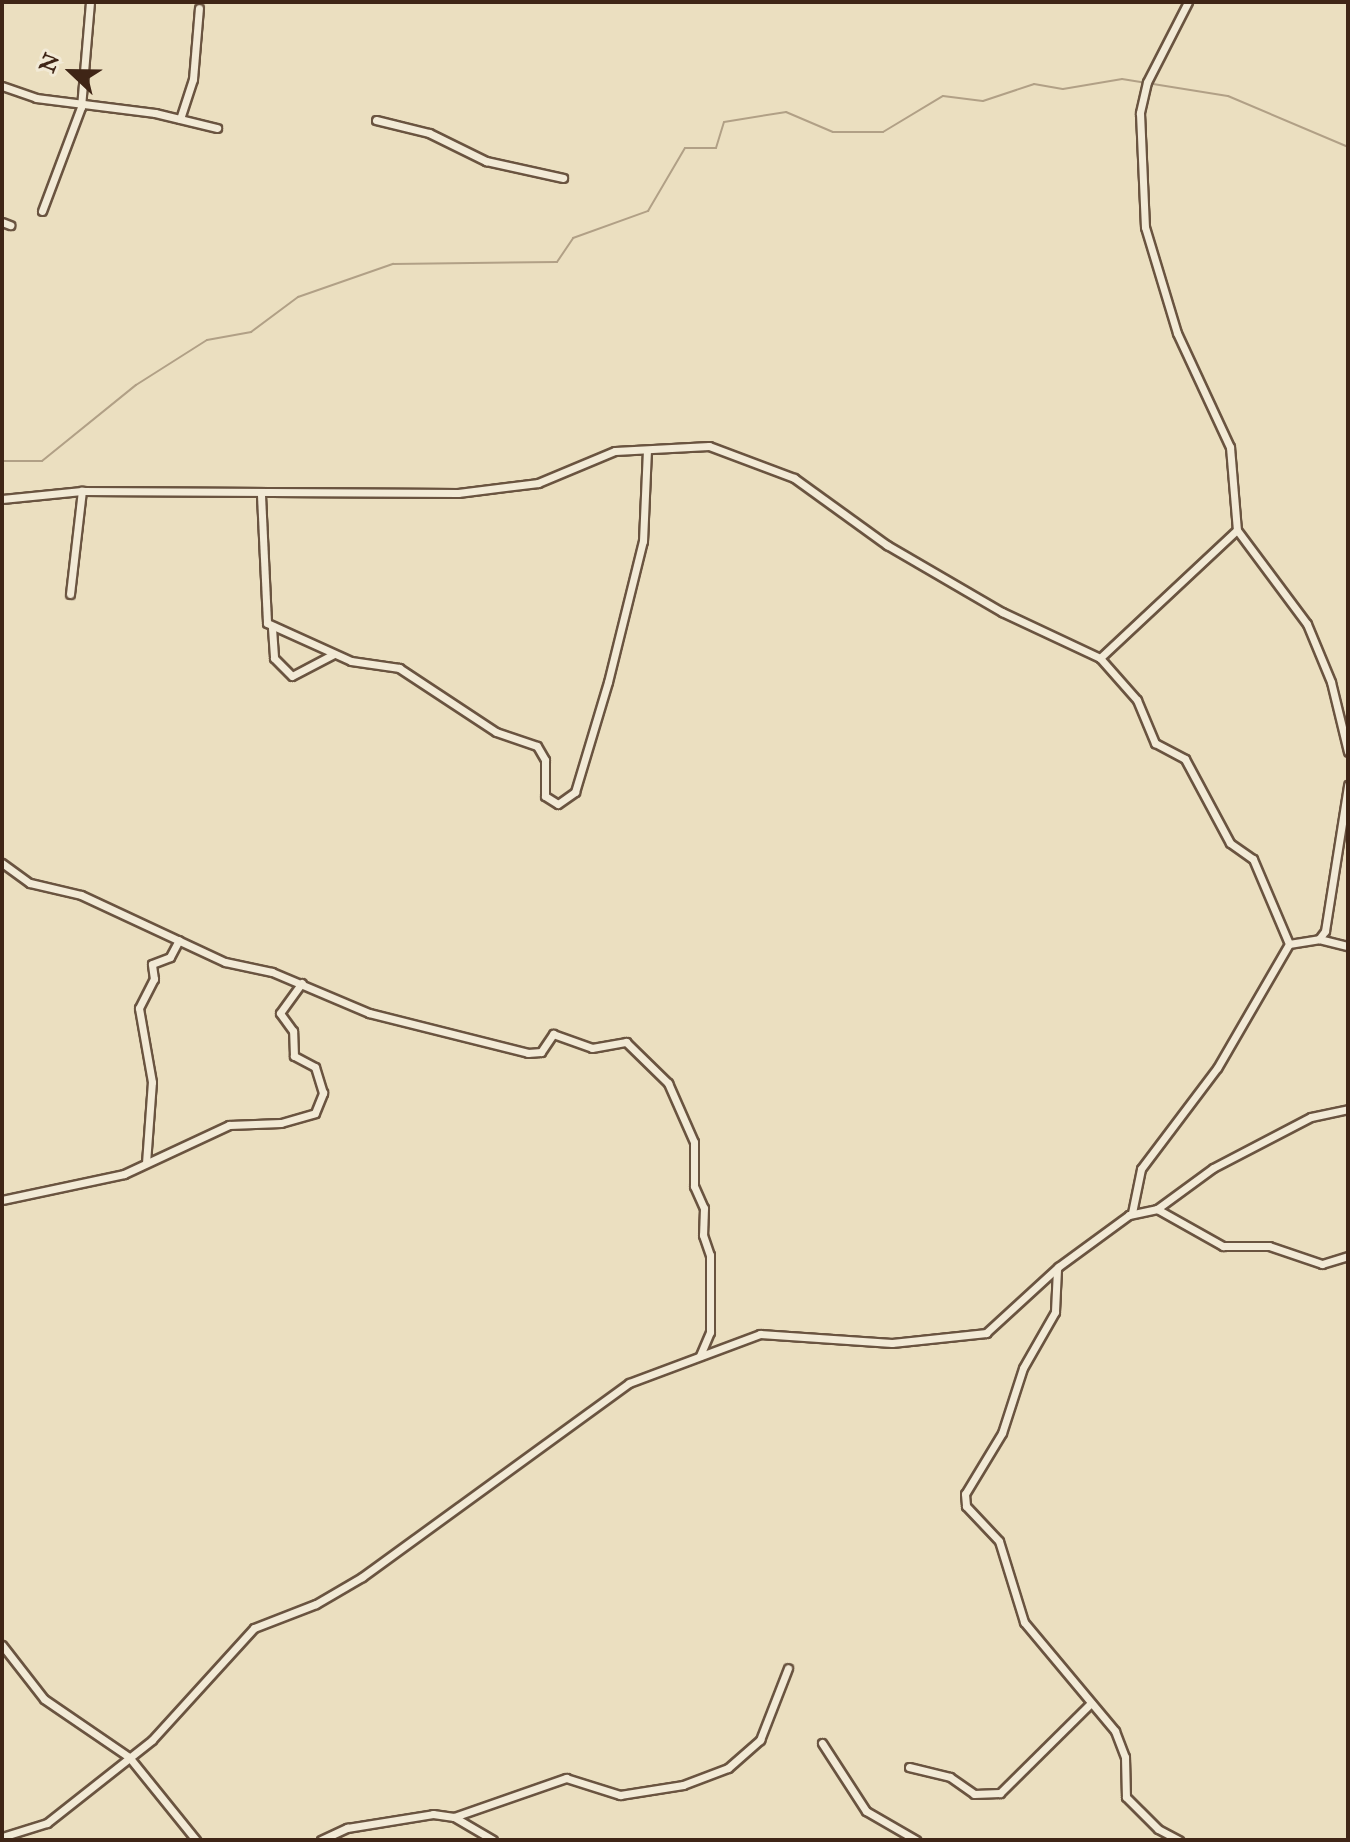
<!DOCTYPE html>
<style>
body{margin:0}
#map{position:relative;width:1350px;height:1842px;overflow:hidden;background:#ebdfc0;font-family:"IM FELL Great Primer",serif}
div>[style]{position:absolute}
.stream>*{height:2px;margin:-1px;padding:0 1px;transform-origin:1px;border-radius:1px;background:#b1a086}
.roads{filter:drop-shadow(2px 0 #6a5440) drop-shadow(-2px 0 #6a5440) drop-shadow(0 2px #6a5440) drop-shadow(0 -2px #6a5440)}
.minor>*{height:7px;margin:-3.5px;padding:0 3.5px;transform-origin:3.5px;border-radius:3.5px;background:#f2ead6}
span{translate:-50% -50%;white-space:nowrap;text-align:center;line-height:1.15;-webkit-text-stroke:6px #f2ead6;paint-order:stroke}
.frame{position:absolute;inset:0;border:4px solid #3f2516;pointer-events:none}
.north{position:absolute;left:32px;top:32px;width:80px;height:80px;-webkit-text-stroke:6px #f2ead6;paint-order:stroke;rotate:292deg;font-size:22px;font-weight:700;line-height:32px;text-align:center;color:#3f2516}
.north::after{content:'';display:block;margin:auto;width:28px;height:36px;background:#3f2516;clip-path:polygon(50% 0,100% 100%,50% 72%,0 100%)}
</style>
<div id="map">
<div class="stream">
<i style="left:2px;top:461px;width:40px"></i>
<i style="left:42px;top:461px;width:121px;rotate:-39deg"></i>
<i style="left:136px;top:385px;width:84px;rotate:-32.4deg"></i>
<i style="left:207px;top:340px;width:45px;rotate:-10.3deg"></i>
<i style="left:251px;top:332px;width:59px;rotate:-36.7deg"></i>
<i style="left:298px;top:297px;width:101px;rotate:-19.2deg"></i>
<i style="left:393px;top:264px;width:164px;rotate:-0.7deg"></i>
<i style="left:557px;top:262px;width:29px;rotate:-56deg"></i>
<i style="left:573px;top:238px;width:80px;rotate:-19.8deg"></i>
<i style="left:648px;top:211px;width:73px;rotate:-59.6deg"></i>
<i style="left:685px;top:148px;width:31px"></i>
<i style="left:716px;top:148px;width:27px;rotate:-73deg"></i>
<i style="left:724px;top:122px;width:63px;rotate:-9.2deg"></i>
<i style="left:786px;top:112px;width:51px;rotate:23.1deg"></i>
<i style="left:833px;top:132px;width:50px"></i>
<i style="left:883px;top:132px;width:70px;rotate:-31deg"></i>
<i style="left:943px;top:96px;width:40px;rotate:7.1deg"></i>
<i style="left:983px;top:101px;width:54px;rotate:-18.4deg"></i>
<i style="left:1034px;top:84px;width:29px;rotate:10deg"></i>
<i style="left:1063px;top:89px;width:60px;rotate:-9.6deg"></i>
<i style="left:1122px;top:79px;width:107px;rotate:9.1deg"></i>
<i style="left:1228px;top:96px;width:130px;rotate:23deg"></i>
</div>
<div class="roads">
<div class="minor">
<i style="left:1188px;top:2px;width:90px;rotate:117.1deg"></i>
<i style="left:1147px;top:82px;width:32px;rotate:103deg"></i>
<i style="left:1140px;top:113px;width:114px;rotate:87.5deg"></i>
<i style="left:1145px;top:227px;width:111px;rotate:73.2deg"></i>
<i style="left:1177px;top:333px;width:126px;rotate:65.1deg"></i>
<i style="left:1230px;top:447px;width:83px;rotate:85.2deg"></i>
<i style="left:1237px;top:530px;width:117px;rotate:53.3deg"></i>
<i style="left:1307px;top:624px;width:63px;rotate:67.5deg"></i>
<i style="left:1331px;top:682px;width:72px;rotate:76.3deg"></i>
<i style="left:2px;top:86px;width:36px;rotate:19deg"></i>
<i style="left:36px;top:98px;width:120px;rotate:7.2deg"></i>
<i style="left:155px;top:113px;width:64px;rotate:13.6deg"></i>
<i style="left:180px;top:119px;width:42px;rotate:-72deg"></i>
<i style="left:193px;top:79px;width:71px;rotate:-85.2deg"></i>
<i style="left:376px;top:120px;width:55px;rotate:13.8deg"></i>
<i style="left:429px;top:133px;width:64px;rotate:26.2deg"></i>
<i style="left:486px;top:161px;width:79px;rotate:12.4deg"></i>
<i style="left:42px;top:211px;width:111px;rotate:-69.4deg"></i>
<i style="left:81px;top:107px;width:105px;rotate:-85.1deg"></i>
<i style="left:2px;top:222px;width:9px;rotate:21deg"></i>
<i style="left:261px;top:495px;width:128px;rotate:87.3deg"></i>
<i style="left:267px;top:623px;width:92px;rotate:24.3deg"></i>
<i style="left:351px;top:661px;width:49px;rotate:8.3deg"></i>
<i style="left:399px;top:668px;width:116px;rotate:33.4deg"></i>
<i style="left:496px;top:732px;width:43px;rotate:18.9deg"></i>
<i style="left:537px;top:746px;width:16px;rotate:60deg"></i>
<i style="left:545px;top:760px;width:36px;rotate:90deg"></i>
<i style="left:545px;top:796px;width:15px;rotate:32deg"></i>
<i style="left:558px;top:804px;width:21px;rotate:-35deg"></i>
<i style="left:575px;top:792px;width:115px;rotate:-73.3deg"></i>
<i style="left:608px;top:682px;width:145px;rotate:-76.1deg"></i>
<i style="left:643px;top:541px;width:91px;rotate:-87.5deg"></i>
<i style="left:2px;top:499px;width:80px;rotate:-5.7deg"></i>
<i style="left:82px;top:491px;width:376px;rotate:0.3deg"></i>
<i style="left:458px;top:493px;width:81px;rotate:-7.1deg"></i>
<i style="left:538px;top:483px;width:83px;rotate:-22.6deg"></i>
<i style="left:615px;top:451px;width:94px;rotate:-3deg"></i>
<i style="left:709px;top:446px;width:91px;rotate:20.6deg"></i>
<i style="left:794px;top:478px;width:115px;rotate:35.8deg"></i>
<i style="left:887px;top:545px;width:133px;rotate:30.2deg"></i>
<i style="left:1002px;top:612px;width:108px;rotate:25.1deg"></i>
<i style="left:1100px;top:658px;width:56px;rotate:48.6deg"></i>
<i style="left:1137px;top:700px;width:47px;rotate:67.3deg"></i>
<i style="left:1155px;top:743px;width:34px;rotate:28deg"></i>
<i style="left:1185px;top:759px;width:95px;rotate:61.8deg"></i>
<i style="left:1230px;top:843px;width:28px;rotate:35deg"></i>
<i style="left:1253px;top:859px;width:92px;rotate:67deg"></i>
<i style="left:1289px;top:944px;width:143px;rotate:120.1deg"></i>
<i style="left:1217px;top:1068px;width:126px;rotate:127deg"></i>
<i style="left:1141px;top:1169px;width:45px;rotate:101.6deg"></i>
<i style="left:70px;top:594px;width:104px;rotate:-83.4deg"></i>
<i style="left:272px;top:628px;width:30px;rotate:86deg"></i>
<i style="left:274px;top:658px;width:25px;rotate:45deg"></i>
<i style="left:292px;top:676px;width:47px;rotate:-27.6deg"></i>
<i style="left:1100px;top:658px;width:187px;rotate:-43.1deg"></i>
<i style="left:2px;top:863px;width:34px;rotate:36deg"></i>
<i style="left:30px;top:883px;width:52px;rotate:13.2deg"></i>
<i style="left:81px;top:895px;width:159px;rotate:25deg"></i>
<i style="left:225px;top:962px;width:48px;rotate:12deg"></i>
<i style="left:272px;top:972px;width:105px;rotate:22.9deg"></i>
<i style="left:369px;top:1013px;width:164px;rotate:14.1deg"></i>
<i style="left:528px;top:1053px;width:13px;rotate:-4deg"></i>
<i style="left:541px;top:1052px;width:22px;rotate:-56deg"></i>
<i style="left:553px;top:1034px;width:41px;rotate:19.7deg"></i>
<i style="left:592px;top:1048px;width:35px;rotate:-10deg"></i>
<i style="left:626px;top:1042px;width:59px;rotate:44.3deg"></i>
<i style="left:668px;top:1083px;width:64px;rotate:66.2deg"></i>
<i style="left:694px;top:1142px;width:44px;rotate:90deg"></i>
<i style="left:694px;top:1186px;width:24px;rotate:66deg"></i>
<i style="left:704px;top:1208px;width:27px;rotate:92deg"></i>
<i style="left:703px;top:1235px;width:21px;rotate:71deg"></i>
<i style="left:710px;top:1255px;width:77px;rotate:90deg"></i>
<i style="left:710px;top:1332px;width:26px;rotate:113deg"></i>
<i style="left:1319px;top:939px;width:30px;rotate:14deg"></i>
<i style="left:1289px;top:944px;width:30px;rotate:-9deg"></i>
<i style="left:1319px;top:939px;width:10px;rotate:-53deg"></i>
<i style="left:1325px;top:931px;width:148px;rotate:-81deg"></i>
<i style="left:146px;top:1163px;width:81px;rotate:-85.8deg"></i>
<i style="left:152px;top:1082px;width:75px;rotate:-100deg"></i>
<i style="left:139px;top:1008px;width:33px;rotate:-63deg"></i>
<i style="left:154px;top:979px;width:15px;rotate:-98deg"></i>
<i style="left:152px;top:964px;width:19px;rotate:-21deg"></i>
<i style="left:170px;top:957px;width:19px;rotate:-62deg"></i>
<i style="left:2px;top:1200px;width:125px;rotate:-12deg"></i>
<i style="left:124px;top:1174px;width:116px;rotate:-25deg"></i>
<i style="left:229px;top:1125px;width:52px;rotate:-2.2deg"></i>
<i style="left:281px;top:1123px;width:35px;rotate:-16deg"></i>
<i style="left:315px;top:1113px;width:22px;rotate:-68deg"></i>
<i style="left:323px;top:1093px;width:27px;rotate:-107deg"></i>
<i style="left:315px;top:1067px;width:24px;rotate:-152deg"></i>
<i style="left:294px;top:1056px;width:25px;rotate:-92deg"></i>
<i style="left:293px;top:1031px;width:22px;rotate:-126deg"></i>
<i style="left:280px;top:1013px;width:37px;rotate:-54deg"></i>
<i style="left:1157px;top:1209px;width:76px;rotate:29.3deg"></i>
<i style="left:1223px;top:1246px;width:46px"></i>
<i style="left:1269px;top:1246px;width:56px;rotate:18.8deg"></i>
<i style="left:1322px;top:1264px;width:27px;rotate:-17deg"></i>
<i style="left:1057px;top:1269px;width:43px;rotate:92.7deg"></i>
<i style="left:1055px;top:1312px;width:64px;rotate:119.7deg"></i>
<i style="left:1023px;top:1368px;width:68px;rotate:107.9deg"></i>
<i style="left:1002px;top:1433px;width:71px;rotate:121.2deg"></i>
<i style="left:965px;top:1494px;width:12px;rotate:85deg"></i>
<i style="left:966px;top:1506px;width:48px;rotate:46.7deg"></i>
<i style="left:999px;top:1541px;width:85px;rotate:72.8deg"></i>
<i style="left:1024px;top:1622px;width:142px;rotate:50.1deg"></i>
<i style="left:1115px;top:1731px;width:28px;rotate:69deg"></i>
<i style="left:1125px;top:1757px;width:40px;rotate:88.6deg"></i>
<i style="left:1126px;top:1797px;width:45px;rotate:45deg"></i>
<i style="left:1158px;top:1829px;width:24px;rotate:28deg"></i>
<i style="left:2px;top:1645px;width:68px;rotate:52.1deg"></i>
<i style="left:44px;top:1699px;width:103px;rotate:34.3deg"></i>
<i style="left:129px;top:1757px;width:107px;rotate:51.1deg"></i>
<i style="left:822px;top:1743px;width:81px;rotate:57.1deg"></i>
<i style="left:866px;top:1811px;width:58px;rotate:30.1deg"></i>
<i style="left:909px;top:1767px;width:42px;rotate:13.7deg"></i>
<i style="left:950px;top:1777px;width:29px;rotate:35deg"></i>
<i style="left:974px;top:1794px;width:26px;rotate:-2deg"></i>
<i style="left:1000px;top:1793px;width:128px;rotate:-44.7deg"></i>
<i style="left:454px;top:1817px;width:119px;rotate:-19.2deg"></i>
<i style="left:566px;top:1778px;width:57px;rotate:17.5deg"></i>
<i style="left:620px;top:1795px;width:64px;rotate:-9deg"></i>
<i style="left:683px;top:1785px;width:48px;rotate:-20.7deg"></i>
<i style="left:728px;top:1768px;width:43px;rotate:-41.2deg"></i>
<i style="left:760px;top:1740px;width:77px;rotate:-68.7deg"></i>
<i style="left:2px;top:1837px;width:47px;rotate:-17.3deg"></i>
<i style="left:47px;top:1823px;width:134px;rotate:-38.3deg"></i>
<i style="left:152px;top:1740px;width:151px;rotate:-47.7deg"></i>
<i style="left:254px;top:1628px;width:66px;rotate:-21.2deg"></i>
<i style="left:316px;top:1604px;width:53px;rotate:-30.4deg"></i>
<i style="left:362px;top:1577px;width:330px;rotate:-36deg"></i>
<i style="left:629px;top:1383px;width:140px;rotate:-20.5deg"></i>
<i style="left:760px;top:1334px;width:132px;rotate:3.9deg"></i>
<i style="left:892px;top:1343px;width:95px;rotate:-6.1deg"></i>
<i style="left:986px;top:1333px;width:98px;rotate:-42.5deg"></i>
<i style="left:1058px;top:1267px;width:88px;rotate:-36.2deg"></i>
<i style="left:1129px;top:1215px;width:29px;rotate:-12deg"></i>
<i style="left:1157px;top:1209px;width:69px;rotate:-36.2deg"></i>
<i style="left:1213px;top:1168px;width:110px;rotate:-27.5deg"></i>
<i style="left:1311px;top:1117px;width:38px;rotate:-12deg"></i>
<i style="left:321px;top:1840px;width:29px;rotate:-25deg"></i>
<i style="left:347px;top:1828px;width:87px;rotate:-9.2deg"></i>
<i style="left:433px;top:1814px;width:21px;rotate:8deg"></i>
<i style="left:454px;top:1817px;width:45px;rotate:30.5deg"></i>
</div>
</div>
<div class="frame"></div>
<div class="north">N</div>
</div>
